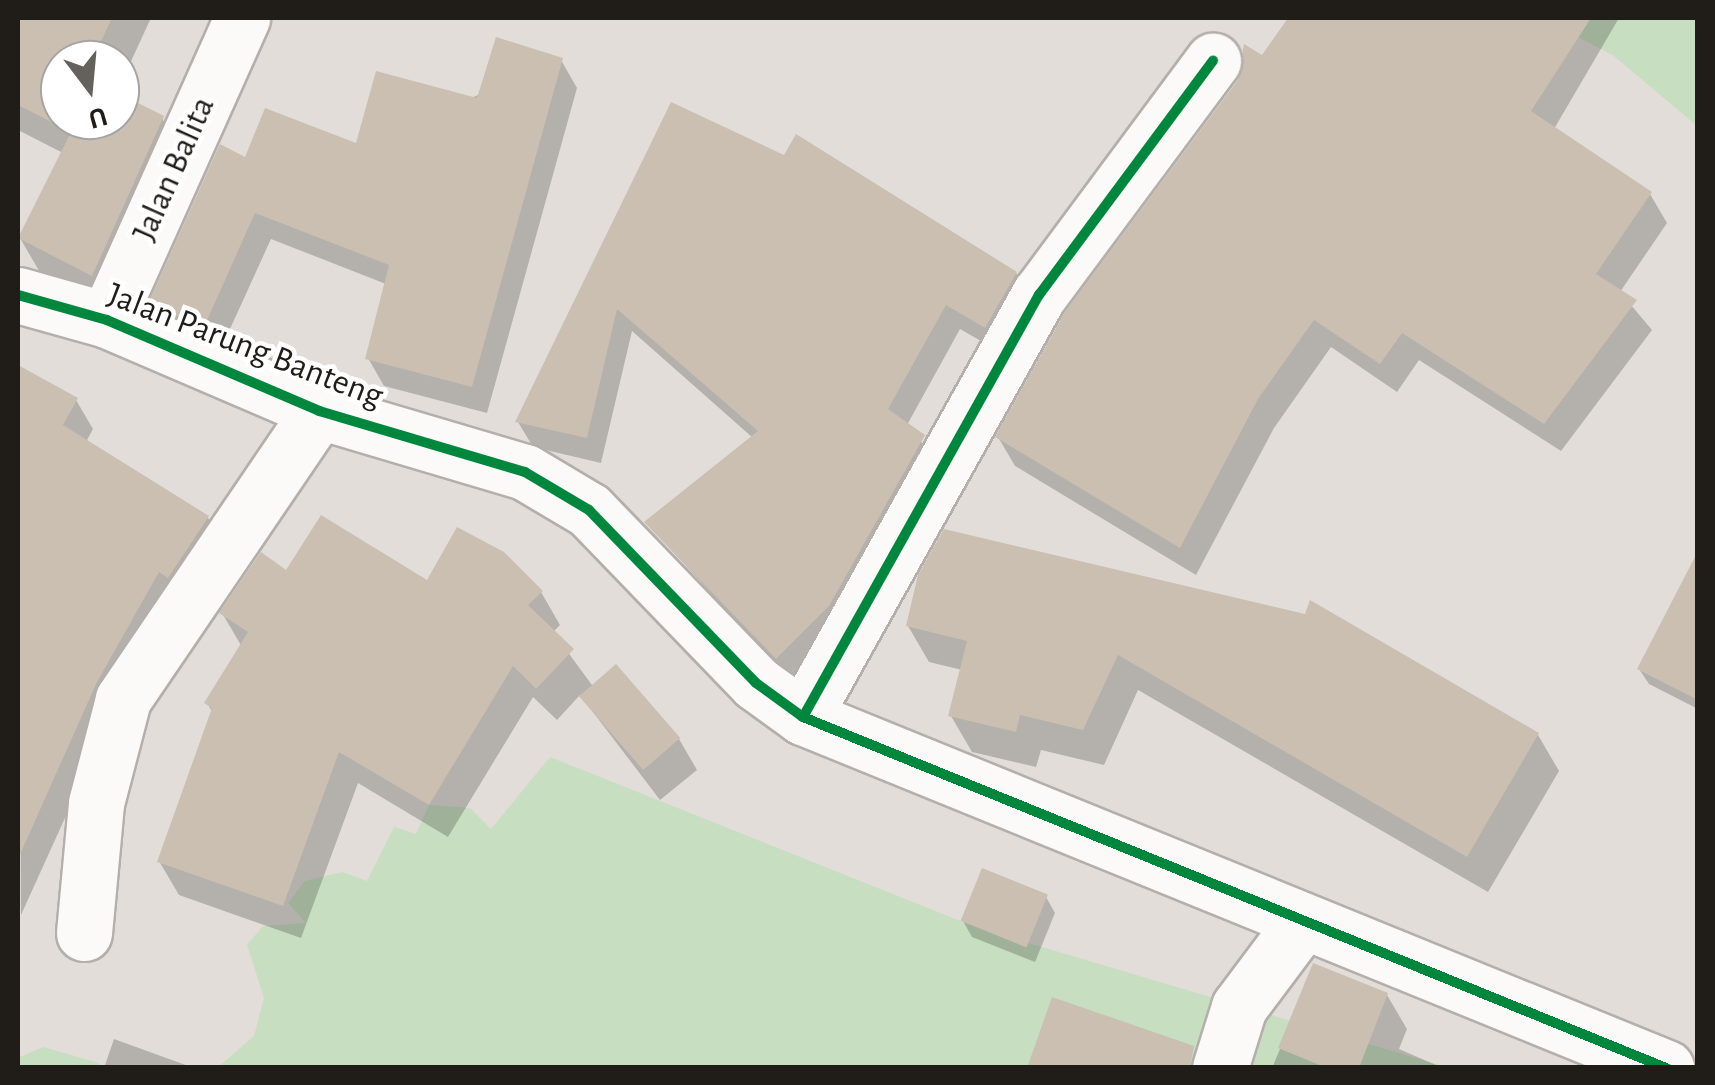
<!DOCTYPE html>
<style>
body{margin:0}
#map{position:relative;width:1715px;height:1085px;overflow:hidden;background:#e2ddd8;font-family:"Alegreya Sans",sans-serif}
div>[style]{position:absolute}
.green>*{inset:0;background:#c8dec0}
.shadow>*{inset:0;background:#0003}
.building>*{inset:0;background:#cabfb1;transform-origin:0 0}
.roads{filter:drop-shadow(2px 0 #b4afab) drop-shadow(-2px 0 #b4afab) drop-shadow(0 2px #b4afab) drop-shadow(0 -2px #b4afab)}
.minor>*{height:55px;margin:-27.5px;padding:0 27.5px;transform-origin:27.5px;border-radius:27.5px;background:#fbfaf9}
.cycleway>*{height:10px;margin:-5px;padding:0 5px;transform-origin:5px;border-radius:5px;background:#00873e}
span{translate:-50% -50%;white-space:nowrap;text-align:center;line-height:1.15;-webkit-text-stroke:9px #fff;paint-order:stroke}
.street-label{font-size:35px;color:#201c18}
.frame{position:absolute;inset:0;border:20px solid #201c18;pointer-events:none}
.north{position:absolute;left:40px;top:40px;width:100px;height:100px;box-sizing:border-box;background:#fff;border:2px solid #a6a4a3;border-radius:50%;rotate:164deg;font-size:28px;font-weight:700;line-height:40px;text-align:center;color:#201c18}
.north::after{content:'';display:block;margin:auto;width:35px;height:45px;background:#64605b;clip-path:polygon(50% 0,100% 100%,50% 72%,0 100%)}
</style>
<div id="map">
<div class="green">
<i style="clip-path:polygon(1542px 18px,1697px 18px,1697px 126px,1614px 56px)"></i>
<i style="clip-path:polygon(550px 757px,978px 928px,1446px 1067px,217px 1068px,254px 1036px,264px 998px,247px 945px,263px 926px,306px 923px,288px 903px,305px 881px,342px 872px,367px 881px,394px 827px,416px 834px,429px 805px,470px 808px,491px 829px)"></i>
<i style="clip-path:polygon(43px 1047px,99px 1063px,99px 1067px,18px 1067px,18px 1058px)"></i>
</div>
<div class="shadow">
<i style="clip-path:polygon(18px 18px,151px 18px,120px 85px,120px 60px,60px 60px,60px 120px,120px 120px,120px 97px,162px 118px,184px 157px,114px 313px,42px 276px,20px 238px,63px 153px,18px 130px)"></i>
<i style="clip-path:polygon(1291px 18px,1619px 18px,1554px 129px,1650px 194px,1667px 223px,1620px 292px,1652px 330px,1561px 451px,1419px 360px,1397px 392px,1331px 347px,1274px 428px,1196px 575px,1015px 466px,998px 437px)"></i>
<i style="clip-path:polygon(561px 60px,577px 88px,487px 413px,384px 386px,368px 358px,386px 284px,271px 239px,219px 353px,167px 331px,151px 304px,247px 161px,358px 146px)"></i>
<i style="clip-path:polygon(673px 105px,1016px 273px,1030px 299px,1000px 352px,960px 329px,907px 425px,938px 462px,792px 682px,647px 523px,753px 438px,632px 331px,601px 463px,533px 447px,518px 422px)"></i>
<i style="clip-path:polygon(18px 368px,76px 400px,93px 429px,86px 442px,208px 518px,225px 548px,113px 712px,21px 915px)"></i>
<i style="clip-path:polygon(287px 574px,541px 592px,560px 625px,553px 632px,592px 685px,679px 739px,697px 770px,660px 800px,580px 695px,557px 720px,533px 697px,448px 837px,358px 783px,301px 938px,179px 895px,159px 861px,213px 713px,207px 703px,242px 647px,222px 613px)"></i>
<i style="clip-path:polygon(920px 576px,1538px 735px,1559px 771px,1488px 892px,1138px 690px,1104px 765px,1041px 750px,1036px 767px,972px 752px,951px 716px,962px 670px,929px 662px,908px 626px)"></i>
<i style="clip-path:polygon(1698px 638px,1698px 709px,1649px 684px,1639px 669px)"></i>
<i style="clip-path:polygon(1046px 897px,1055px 913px,1035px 962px,972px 937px,963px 921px)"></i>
<i style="clip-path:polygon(1315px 966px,1387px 995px,1407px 1029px,1399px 1049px,1443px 1068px,1272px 1068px)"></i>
<i style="clip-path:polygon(114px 1039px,194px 1068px,104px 1068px)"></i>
</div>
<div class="building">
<i style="clip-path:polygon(18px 18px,112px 18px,92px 60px,60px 60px,60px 120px,120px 120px,120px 94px,164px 116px,92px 276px,18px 238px,71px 132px,18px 105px)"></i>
<i style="clip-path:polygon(1288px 18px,1591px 18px,1531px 111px,1652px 192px,1596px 274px,1637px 300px,1544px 424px,1402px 333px,1380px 364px,1314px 320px,1258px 399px,1180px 548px,995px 437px,1065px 312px,1238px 80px,1244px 44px,1262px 55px)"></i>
<i style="clip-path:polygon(496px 37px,563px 58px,472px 387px,365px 359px,389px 265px,255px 213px,204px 327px,148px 304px,220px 144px,245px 157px,265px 108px,356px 143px,376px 71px,477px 98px)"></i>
<i style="clip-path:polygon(671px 102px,784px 155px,796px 134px,1017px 272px,985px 328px,946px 305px,888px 409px,925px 435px,829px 606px,776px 659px,644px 522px,758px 431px,617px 309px,587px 438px,515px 422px)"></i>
<i style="clip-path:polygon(18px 365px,78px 398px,63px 425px,209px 516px,168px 578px,159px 572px,97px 682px,18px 859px)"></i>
<i style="clip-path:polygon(321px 515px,427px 580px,457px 527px,504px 552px,543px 591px,528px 605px,574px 649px,536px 689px,513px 666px,429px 805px,339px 752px,283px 906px,157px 862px,212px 708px,204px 703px,248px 632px,219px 613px,261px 552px,286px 570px)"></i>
<i style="clip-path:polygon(944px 529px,1305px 614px,1310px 600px,1539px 733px,1467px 857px,1118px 655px,1083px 730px,1020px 715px,1016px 732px,948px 716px,967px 641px,906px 626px,918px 575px)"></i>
<i style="clip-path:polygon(1698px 551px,1698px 700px,1637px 669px)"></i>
<i style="left:616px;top:664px;width:98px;height:49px;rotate:49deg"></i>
<i style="left:982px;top:868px;width:71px;height:57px;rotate:22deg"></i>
<i style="clip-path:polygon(1313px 963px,1388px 993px,1359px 1068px,1327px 1068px,1278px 1048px)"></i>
<i style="clip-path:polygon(1052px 997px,1194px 1046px,1190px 1068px,1027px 1068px)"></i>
</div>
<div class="roads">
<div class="minor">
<i style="left:18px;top:295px;width:92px;rotate:15.7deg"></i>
<i style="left:107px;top:320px;width:231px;rotate:23.2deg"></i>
<i style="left:319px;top:411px;width:215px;rotate:16.5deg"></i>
<i style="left:525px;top:472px;width:74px;rotate:30.7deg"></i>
<i style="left:589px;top:510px;width:240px;rotate:46deg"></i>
<i style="left:756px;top:683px;width:58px;rotate:35.9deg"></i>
<i style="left:803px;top:717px;width:932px;rotate:22.13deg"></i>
<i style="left:107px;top:320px;width:331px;rotate:-65.9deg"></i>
<i style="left:803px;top:717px;width:484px;rotate:-60.8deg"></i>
<i style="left:1039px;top:295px;width:292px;rotate:-53.4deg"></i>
<i style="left:84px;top:933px;width:131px;rotate:-84.7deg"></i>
<i style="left:96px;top:803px;width:107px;rotate:-75.4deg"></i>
<i style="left:123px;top:699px;width:348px;rotate:-55.8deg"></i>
<i style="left:1220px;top:1068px;width:64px;rotate:-72.7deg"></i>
<i style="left:1239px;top:1007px;width:104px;rotate:-53.2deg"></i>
</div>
</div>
<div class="cycleway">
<i style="left:18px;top:295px;width:92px;rotate:15.7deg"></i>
<i style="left:107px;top:320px;width:231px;rotate:23.2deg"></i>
<i style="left:319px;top:411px;width:215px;rotate:16.5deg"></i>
<i style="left:525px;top:472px;width:74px;rotate:30.7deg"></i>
<i style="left:589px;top:510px;width:240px;rotate:46deg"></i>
<i style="left:756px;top:683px;width:58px;rotate:35.9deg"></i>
<i style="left:803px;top:717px;width:932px;rotate:22.13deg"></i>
<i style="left:803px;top:717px;width:484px;rotate:-60.8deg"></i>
<i style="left:1039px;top:295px;width:292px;rotate:-53.4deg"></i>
</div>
<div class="street-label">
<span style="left:174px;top:169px;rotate:-66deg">Jalan Balita</span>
<span style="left:245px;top:346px;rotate:21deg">Jalan Parung Banteng</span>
</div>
<div class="frame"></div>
<div class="north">U</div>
</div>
